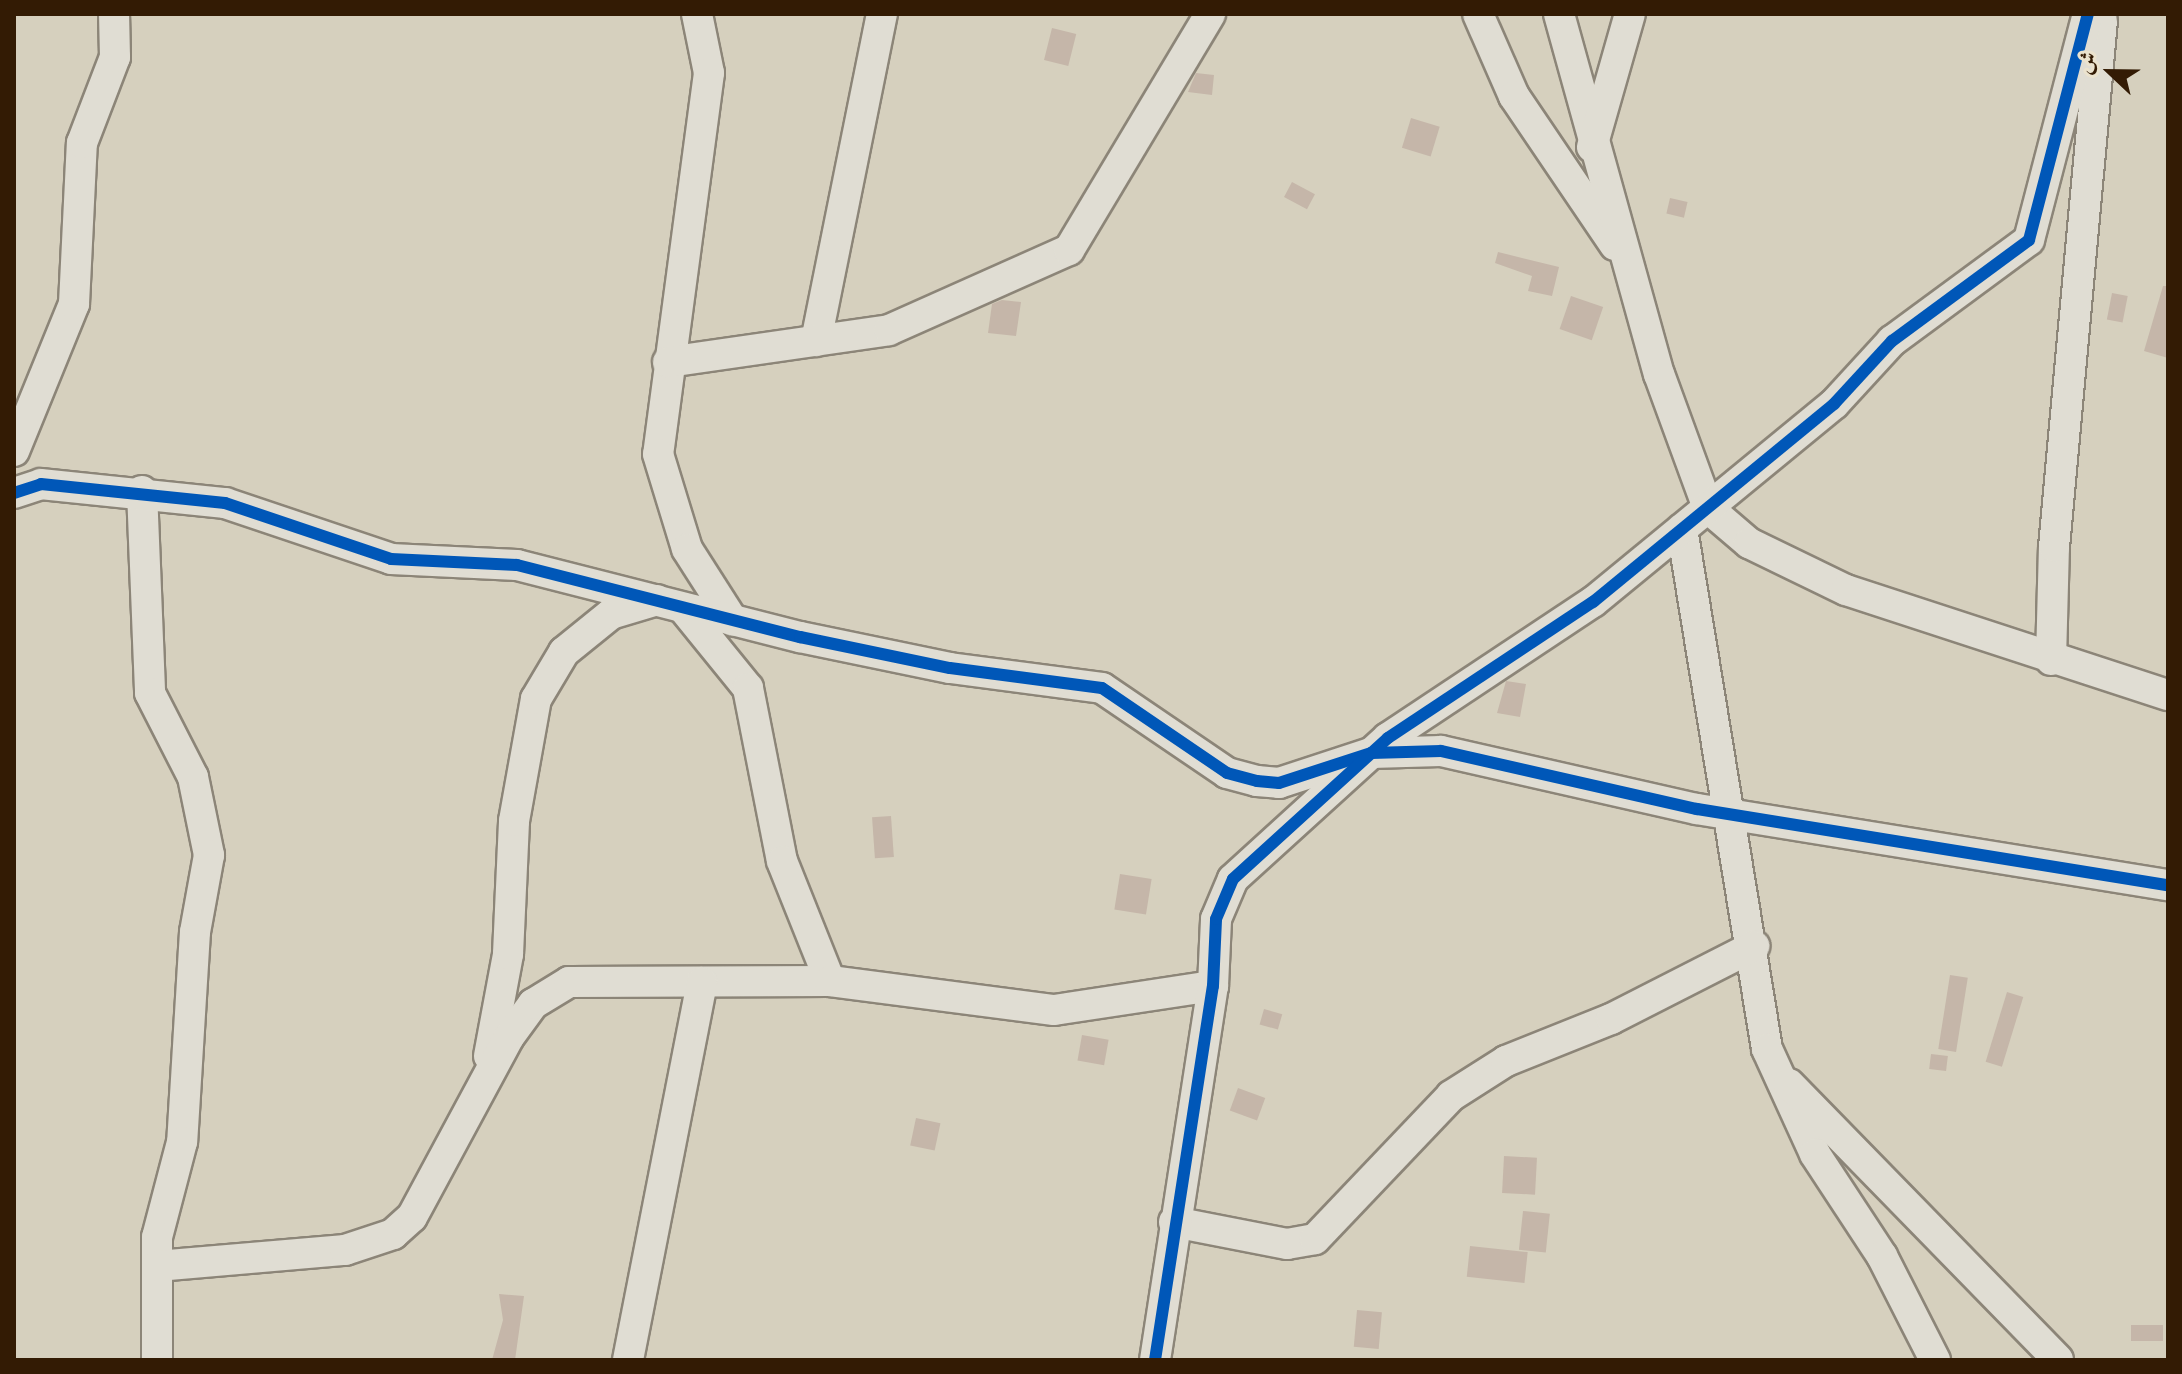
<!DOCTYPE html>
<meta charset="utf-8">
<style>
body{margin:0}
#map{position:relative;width:2182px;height:1374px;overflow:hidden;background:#d6d0be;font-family:"Old Standard TT",Amiri,serif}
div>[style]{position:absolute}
.building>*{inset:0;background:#c5b6a9;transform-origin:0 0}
.roads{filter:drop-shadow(2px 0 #8c8578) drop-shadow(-2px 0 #8c8578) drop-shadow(0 2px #8c8578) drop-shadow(0 -2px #8c8578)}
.minor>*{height:30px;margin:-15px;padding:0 15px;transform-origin:15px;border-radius:15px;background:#e0ddd3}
.cycleway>*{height:12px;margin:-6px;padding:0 6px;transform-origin:6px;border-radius:6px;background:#0057b8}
span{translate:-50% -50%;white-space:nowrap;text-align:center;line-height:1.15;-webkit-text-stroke:8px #ebe3ce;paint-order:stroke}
.frame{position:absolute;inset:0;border:16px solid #331b04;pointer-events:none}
.north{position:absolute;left:2070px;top:32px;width:80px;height:80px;-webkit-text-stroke:6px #ebe3ce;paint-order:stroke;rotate:292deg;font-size:22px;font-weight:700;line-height:32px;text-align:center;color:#331b04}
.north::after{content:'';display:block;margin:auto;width:28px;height:36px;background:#331b04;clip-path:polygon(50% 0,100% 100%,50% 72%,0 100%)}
</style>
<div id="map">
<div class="building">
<i style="left:1052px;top:28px;width:25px;height:33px;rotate:14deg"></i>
<i style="clip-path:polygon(1196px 73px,1214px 75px,1212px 95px,1188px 92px)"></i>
<i style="left:1411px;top:118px;width:30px;height:31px;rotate:17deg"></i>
<i style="left:1292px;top:182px;width:26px;height:17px;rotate:28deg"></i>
<i style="left:1670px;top:198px;width:18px;height:16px;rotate:13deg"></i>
<i style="clip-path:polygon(1498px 252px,1559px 267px,1552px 296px,1528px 291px,1532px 276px,1495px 263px)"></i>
<i style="clip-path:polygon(2163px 286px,2168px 286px,2168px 358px,2144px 351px)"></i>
<i style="left:2112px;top:293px;width:16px;height:27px;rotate:11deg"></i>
<i style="left:1571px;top:296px;width:34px;height:35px;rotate:19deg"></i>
<i style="clip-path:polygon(1002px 300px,1021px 302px,1016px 336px,988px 333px,992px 304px)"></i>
<i style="clip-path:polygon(1506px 681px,1526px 684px,1520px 717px,1497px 713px)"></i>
<i style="left:891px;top:816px;width:41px;height:19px;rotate:86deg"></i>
<i style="left:1120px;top:874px;width:32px;height:36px;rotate:9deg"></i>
<i style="left:1950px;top:975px;width:18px;height:75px;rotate:9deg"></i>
<i style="left:2007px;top:992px;width:17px;height:73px;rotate:17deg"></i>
<i style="left:1264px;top:1009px;width:19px;height:16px;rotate:16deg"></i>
<i style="left:1082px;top:1035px;width:27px;height:26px;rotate:10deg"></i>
<i style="left:1931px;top:1054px;width:17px;height:15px;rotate:7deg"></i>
<i style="left:1238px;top:1088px;width:29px;height:24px;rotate:20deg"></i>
<i style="left:916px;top:1118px;width:25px;height:28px;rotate:12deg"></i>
<i style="left:1504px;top:1156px;width:33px;height:37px;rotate:3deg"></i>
<i style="left:1523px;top:1211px;width:27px;height:39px;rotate:6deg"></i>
<i style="left:1470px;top:1246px;width:58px;height:31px;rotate:6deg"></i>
<i style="clip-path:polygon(499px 1294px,524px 1296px,515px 1360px,492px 1360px,503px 1320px)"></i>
<i style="left:1357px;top:1310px;width:25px;height:37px;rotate:5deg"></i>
<i style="left:2131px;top:1325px;width:32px;height:16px"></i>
</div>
<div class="roads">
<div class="minor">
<i style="left:697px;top:14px;width:60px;rotate:78.5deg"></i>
<i style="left:709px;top:73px;width:384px;rotate:97.6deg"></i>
<i style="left:658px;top:454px;width:99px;rotate:73deg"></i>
<i style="left:687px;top:549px;width:85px;rotate:57.4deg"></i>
<i style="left:1478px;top:14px;width:90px;rotate:66.3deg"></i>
<i style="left:1514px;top:96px;width:180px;rotate:55.9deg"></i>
<i style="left:1559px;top:14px;width:374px;rotate:74.5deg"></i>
<i style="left:1659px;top:374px;width:143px;rotate:69.9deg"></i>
<i style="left:1708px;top:508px;width:54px;rotate:40.5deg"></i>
<i style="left:1749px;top:543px;width:108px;rotate:25.9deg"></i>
<i style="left:1846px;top:590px;width:339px;rotate:18.1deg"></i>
<i style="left:1592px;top:147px;width:138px;rotate:-74.1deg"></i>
<i style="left:816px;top:341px;width:334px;rotate:-78.6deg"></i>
<i style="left:668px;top:362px;width:223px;rotate:-8.2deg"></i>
<i style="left:889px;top:330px;width:197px;rotate:-24deg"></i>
<i style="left:1069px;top:250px;width:275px;rotate:-59.1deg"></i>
<i style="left:14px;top:451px;width:159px;rotate:-67.8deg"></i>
<i style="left:74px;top:304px;width:161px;rotate:-87.2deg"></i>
<i style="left:82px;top:143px;width:92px;rotate:-69deg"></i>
<i style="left:115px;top:57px;width:43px;rotate:-91.3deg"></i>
<i style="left:142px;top:491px;width:202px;rotate:87.7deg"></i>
<i style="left:150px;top:693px;width:94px;rotate:62.9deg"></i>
<i style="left:193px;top:777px;width:80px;rotate:78.4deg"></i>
<i style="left:209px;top:855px;width:78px;rotate:100.3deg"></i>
<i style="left:195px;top:932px;width:210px;rotate:93.5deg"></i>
<i style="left:182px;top:1142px;width:98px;rotate:104.7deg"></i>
<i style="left:157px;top:1237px;width:123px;rotate:90deg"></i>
<i style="left:14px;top:493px;width:28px;rotate:-18deg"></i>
<i style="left:41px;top:484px;width:185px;rotate:5.9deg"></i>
<i style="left:225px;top:503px;width:175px;rotate:18.6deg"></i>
<i style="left:391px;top:559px;width:126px;rotate:2.7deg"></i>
<i style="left:517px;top:565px;width:292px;rotate:14.3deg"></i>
<i style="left:800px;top:637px;width:153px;rotate:11.7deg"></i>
<i style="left:950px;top:668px;width:153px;rotate:7.5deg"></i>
<i style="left:1102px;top:688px;width:151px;rotate:34.2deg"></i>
<i style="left:1227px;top:773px;width:31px;rotate:15deg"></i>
<i style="left:1257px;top:781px;width:22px;rotate:5deg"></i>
<i style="left:1279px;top:783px;width:97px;rotate:-18.1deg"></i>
<i style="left:1371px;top:753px;width:70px;rotate:-1.6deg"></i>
<i style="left:1441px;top:751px;width:262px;rotate:12.8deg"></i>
<i style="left:1697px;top:809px;width:477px;rotate:9.2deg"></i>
<i style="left:1682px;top:529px;width:527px;rotate:80.72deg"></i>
<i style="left:1767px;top:1049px;width:115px;rotate:65.4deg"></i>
<i style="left:1815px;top:1154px;width:122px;rotate:56.7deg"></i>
<i style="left:1882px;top:1256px;width:117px;rotate:63deg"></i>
<i style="left:683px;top:608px;width:103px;rotate:50.9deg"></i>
<i style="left:748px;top:688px;width:176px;rotate:78.9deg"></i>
<i style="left:782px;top:861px;width:129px;rotate:68.2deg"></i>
<i style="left:2051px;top:660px;width:113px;rotate:-88.5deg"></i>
<i style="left:2054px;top:547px;width:529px;rotate:-84.8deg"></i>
<i style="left:489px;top:1056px;width:104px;rotate:-79.4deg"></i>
<i style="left:508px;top:954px;width:133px;rotate:-87.4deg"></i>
<i style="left:514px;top:821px;width:124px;rotate:-79.8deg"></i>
<i style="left:536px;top:699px;width:55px;rotate:-59.2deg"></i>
<i style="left:564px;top:652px;width:60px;rotate:-39deg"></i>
<i style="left:611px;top:614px;width:48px;rotate:-16.9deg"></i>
<i style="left:1789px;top:1084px;width:385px;rotate:45.7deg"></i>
<i style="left:1174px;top:1222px;width:115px;rotate:11deg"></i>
<i style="left:1287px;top:1244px;width:28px;rotate:-10deg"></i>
<i style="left:1315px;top:1239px;width:197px;rotate:-46.4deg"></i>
<i style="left:1451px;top:1096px;width:65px;rotate:-32.5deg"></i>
<i style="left:1506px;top:1061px;width:113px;rotate:-21.8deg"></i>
<i style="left:1611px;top:1019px;width:161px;rotate:-27deg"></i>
<i style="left:157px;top:1266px;width:189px;rotate:-4.9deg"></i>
<i style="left:345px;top:1250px;width:51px;rotate:-18.4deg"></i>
<i style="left:393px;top:1234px;width:25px;rotate:-42deg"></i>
<i style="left:412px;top:1217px;width:204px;rotate:-61.7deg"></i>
<i style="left:509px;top:1037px;width:41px;rotate:-54deg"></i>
<i style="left:533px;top:1004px;width:42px;rotate:-31.4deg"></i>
<i style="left:569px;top:982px;width:261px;rotate:-0.2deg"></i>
<i style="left:830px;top:981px;width:226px;rotate:7.4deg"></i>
<i style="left:1054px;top:1010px;width:161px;rotate:-8.6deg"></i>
<i style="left:628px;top:1360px;width:385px;rotate:-78.9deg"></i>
<i style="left:1155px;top:1360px;width:378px;rotate:-81.2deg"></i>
<i style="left:1213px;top:986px;width:67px;rotate:-87.4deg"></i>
<i style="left:1216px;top:919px;width:43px;rotate:-67deg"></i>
<i style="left:1233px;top:879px;width:210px;rotate:-42.3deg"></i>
<i style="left:1388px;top:738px;width:246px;rotate:-33.6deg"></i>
<i style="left:1593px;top:602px;width:312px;rotate:-39.4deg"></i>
<i style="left:1834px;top:404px;width:86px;rotate:-47.4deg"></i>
<i style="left:1892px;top:341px;width:170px;rotate:-36.4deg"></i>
<i style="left:2029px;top:240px;width:234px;rotate:-75.4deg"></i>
</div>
</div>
<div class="cycleway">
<i style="left:14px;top:493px;width:28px;rotate:-18deg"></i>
<i style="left:41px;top:484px;width:185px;rotate:5.9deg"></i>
<i style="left:225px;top:503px;width:175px;rotate:18.6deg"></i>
<i style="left:391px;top:559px;width:126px;rotate:2.7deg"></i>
<i style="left:517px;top:565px;width:292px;rotate:14.3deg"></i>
<i style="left:800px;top:637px;width:153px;rotate:11.7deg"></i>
<i style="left:950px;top:668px;width:153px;rotate:7.5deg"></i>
<i style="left:1102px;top:688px;width:151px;rotate:34.2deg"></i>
<i style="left:1227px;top:773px;width:31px;rotate:15deg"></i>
<i style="left:1257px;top:781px;width:22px;rotate:5deg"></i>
<i style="left:1279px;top:783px;width:97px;rotate:-18.1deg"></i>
<i style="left:1371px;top:753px;width:70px;rotate:-1.6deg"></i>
<i style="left:1441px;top:751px;width:262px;rotate:12.8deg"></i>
<i style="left:1697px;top:809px;width:477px;rotate:9.2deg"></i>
<i style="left:1155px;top:1360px;width:378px;rotate:-81.2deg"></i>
<i style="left:1213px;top:986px;width:67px;rotate:-87.4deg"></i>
<i style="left:1216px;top:919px;width:43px;rotate:-67deg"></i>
<i style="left:1233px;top:879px;width:210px;rotate:-42.3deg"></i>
<i style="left:1388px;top:738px;width:246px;rotate:-33.6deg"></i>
<i style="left:1593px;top:602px;width:312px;rotate:-39.4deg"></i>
<i style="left:1834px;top:404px;width:86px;rotate:-47.4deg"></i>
<i style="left:1892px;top:341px;width:170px;rotate:-36.4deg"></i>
<i style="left:2029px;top:240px;width:234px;rotate:-75.4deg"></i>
</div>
<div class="frame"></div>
<div class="north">ش</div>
</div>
